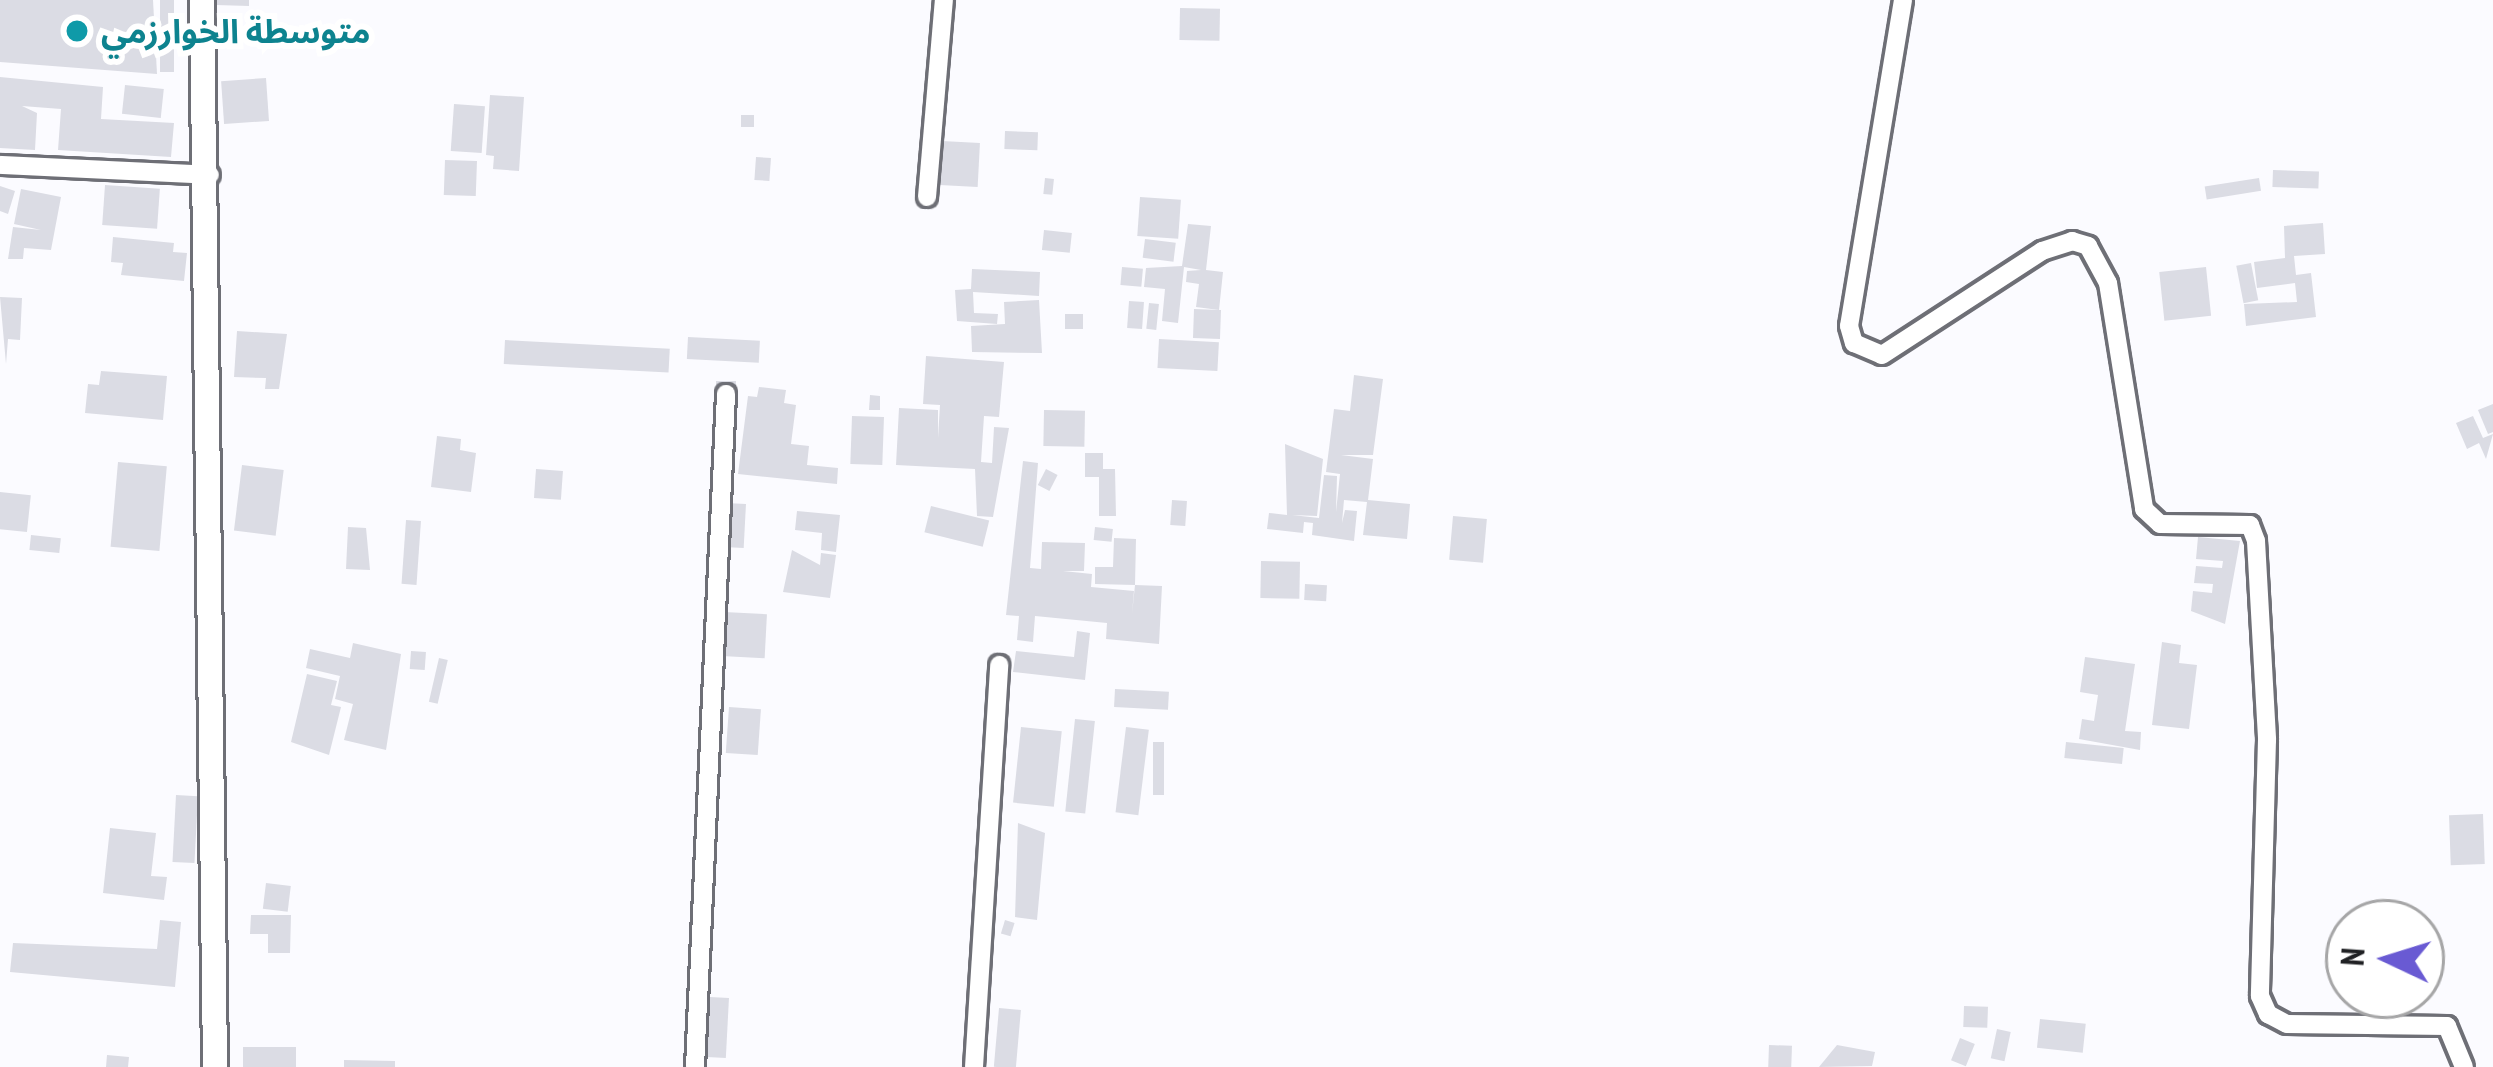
<!DOCTYPE html>
<meta charset="utf-8">
<style>
body{margin:0}
#map{position:relative;width:2493px;height:1067px;overflow:hidden;background:#fbfbff;font-family:"PT Sans Narrow","Noto Sans Arabic",sans-serif}
div>[style]{position:absolute}
.building>*{inset:0;background:#dbdce4;transform-origin:0 0}
.roads{filter:drop-shadow(3px 0 #6e6f76) drop-shadow(-3px 0 #6e6f76) drop-shadow(0 3px #6e6f76) drop-shadow(0 -3px #6e6f76)}
.minor>*{height:18px;margin:-9px;padding:0 9px;transform-origin:9px;border-radius:9px;background:#fff}
.secondary>*{height:24px;margin:-12px;padding:0 12px;transform-origin:12px;border-radius:12px;background:#fff}
.dots>*{width:33px;height:33px;translate:-50% -50%;box-sizing:border-box;border:6px solid #fff;border-radius:50%}
span{translate:-50% -50%;white-space:nowrap;text-align:center;line-height:1.15;-webkit-text-stroke:12px #fff;paint-order:stroke}
.culture-label{font-size:33px;color:#0d838f;font-weight:700}
.left{translate:0 -50%;text-align:left}
.north{position:absolute;left:2325px;top:899px;width:120px;height:120px;box-sizing:border-box;background:#fff;border:3px solid #a6a6a7;border-radius:50%;rotate:274deg;font-size:33px;font-weight:700;line-height:48px;text-align:center;color:#202124}
.north::after{content:'';display:block;margin:auto;width:42px;height:54px;background:#695ad3;clip-path:polygon(50% 0,100% 100%,50% 72%,0 100%)}
</style>
<div id="map">
<div class="building">
<i style="clip-path:polygon(0 0,153px 0,157px 74px,0 62px)"></i>
<i style="left:160px;top:0;width:14px;height:72px"></i>
<i style="clip-path:polygon(216px 0,249px 0,249px 6px,216px 5px)"></i>
<i style="left:1180px;top:8px;width:40px;height:32px;rotate:1deg"></i>
<i style="clip-path:polygon(0 77px,103px 87px,101px 119px,174px 123px,171px 157px,58px 150px,61px 109px,22px 106px,37px 113px,35px 150px,0 148px)"></i>
<i style="left:266px;top:78px;width:43px;height:45px;rotate:86deg"></i>
<i style="left:125px;top:85px;width:39px;height:29px;rotate:6deg"></i>
<i style="clip-path:polygon(490px 95px,524px 97px,519px 171px,493px 169px,494px 156px,486px 155px)"></i>
<i style="left:454px;top:104px;width:31px;height:47px;rotate:4deg"></i>
<i style="left:741px;top:115px;width:13px;height:12px"></i>
<i style="left:1005px;top:131px;width:33px;height:18px;rotate:2deg"></i>
<i style="left:942px;top:141px;width:38px;height:44px;rotate:3deg"></i>
<i style="left:756px;top:157px;width:15px;height:23px;rotate:4deg"></i>
<i style="left:445px;top:160px;width:32px;height:35px;rotate:2deg"></i>
<i style="left:2273px;top:170px;width:46px;height:17px;rotate:2deg"></i>
<i style="left:1045px;top:178px;width:9px;height:16px;rotate:6deg"></i>
<i style="left:2259px;top:178px;width:13px;height:55px;rotate:81deg"></i>
<i style="left:105px;top:185px;width:55px;height:40px;rotate:4deg"></i>
<i style="clip-path:polygon(0 186px,15px 191px,8px 214px,0 211px)"></i>
<i style="clip-path:polygon(21px 189px,61px 197px,51px 250px,24px 248px,23px 259px,8px 259px,13px 227px,41px 230px,14px 224px)"></i>
<i style="left:1140px;top:197px;width:41px;height:39px;rotate:4deg"></i>
<i style="clip-path:polygon(2323px 223px,2325px 254px,2294px 256px,2296px 275px,2311px 273px,2316px 317px,2246px 326px,2244px 304px,2297px 302px,2295px 283px,2257px 288px,2254px 262px,2285px 258px,2284px 226px)"></i>
<i style="clip-path:polygon(1188px 224px,1211px 226px,1206px 270px,1223px 272px,1219px 310px,1196px 307px,1199px 284px,1186px 282px,1187px 271px,1201px 270px,1184px 267px,1178px 323px,1162px 321px,1165px 289px,1144px 287px,1146px 268px,1182px 266px)"></i>
<i style="left:1044px;top:230px;width:28px;height:20px;rotate:6deg"></i>
<i style="clip-path:polygon(113px 237px,174px 243px,173px 252px,187px 253px,184px 281px,121px 275px,123px 263px,111px 262px)"></i>
<i style="left:1145px;top:239px;width:31px;height:19px;rotate:7deg"></i>
<i style="left:2251px;top:263px;width:38px;height:15px;rotate:79deg"></i>
<i style="left:1122px;top:267px;width:21px;height:18px;rotate:5deg"></i>
<i style="left:2206px;top:267px;width:49px;height:47px;rotate:84deg"></i>
<i style="clip-path:polygon(972px 269px,1040px 272px,1039px 296px,973px 292px,974px 313px,998px 314px,997px 324px,957px 321px,955px 290px,971px 289px)"></i>
<i style="clip-path:polygon(0 297px,22px 298px,20px 340px,8px 339px,6px 364px)"></i>
<i style="clip-path:polygon(1039px 300px,1042px 353px,972px 352px,971px 326px,1005px 324px,1004px 302px)"></i>
<i style="left:1129px;top:301px;width:15px;height:27px;rotate:4deg"></i>
<i style="left:1149px;top:303px;width:10px;height:26px;rotate:6deg"></i>
<i style="left:1194px;top:309px;width:27px;height:29px;rotate:2deg"></i>
<i style="left:1065px;top:314px;width:18px;height:15px"></i>
<i style="clip-path:polygon(237px 331px,287px 334px,279px 389px,265px 389px,266px 378px,234px 377px)"></i>
<i style="left:688px;top:337px;width:72px;height:22px;rotate:3deg"></i>
<i style="left:1159px;top:339px;width:60px;height:29px;rotate:3deg"></i>
<i style="left:505px;top:340px;width:165px;height:24px;rotate:3deg"></i>
<i style="clip-path:polygon(926px 356px,1004px 362px,999px 417px,984px 416px,981px 462px,992px 463px,994px 427px,1009px 428px,993px 517px,977px 516px,975px 469px,896px 465px,899px 408px,938px 410px,938px 438px,940px 405px,923px 404px)"></i>
<i style="clip-path:polygon(101px 371px,167px 376px,163px 420px,85px 413px,88px 384px,99px 385px)"></i>
<i style="clip-path:polygon(1354px 375px,1383px 379px,1373px 455px,1341px 455px,1373px 459px,1368px 500px,1410px 504px,1407px 539px,1363px 535px,1367px 502px,1344px 500px,1342px 523px,1345px 510px,1357px 511px,1354px 541px,1312px 535px,1313px 523px,1304px 522px,1303px 533px,1267px 529px,1269px 513px,1287px 515px,1285px 444px,1323px 459px,1317px 516px,1292px 515px,1319px 518px,1324px 475px,1337px 476px,1336px 512px,1340px 474px,1326px 472px,1334px 409px,1350px 411px)"></i>
<i style="left:716px;top:381px;width:20px;height:16px"></i>
<i style="clip-path:polygon(759px 387px,786px 390px,784px 403px,796px 405px,791px 444px,809px 446px,807px 465px,838px 468px,837px 484px,738px 474px,748px 396px,757px 397px)"></i>
<i style="clip-path:polygon(870px 395px,880px 396px,880px 410px,869px 410px)"></i>
<i style="clip-path:polygon(2493px 404px,2493px 432px,2488px 434px,2478px 410px)"></i>
<i style="left:1044px;top:410px;width:41px;height:36px;rotate:1deg"></i>
<i style="left:852px;top:416px;width:32px;height:48px;rotate:2deg"></i>
<i style="clip-path:polygon(2473px 416px,2483px 438px,2493px 434px,2486px 459px,2479px 443px,2467px 449px,2456px 423px)"></i>
<i style="clip-path:polygon(437px 436px,461px 439px,460px 450px,476px 453px,471px 492px,431px 487px)"></i>
<i style="clip-path:polygon(1085px 453px,1103px 453px,1103px 469px,1115px 469px,1116px 516px,1099px 516px,1099px 477px,1085px 477px)"></i>
<i style="clip-path:polygon(1023px 461px,1038px 463px,1030px 568px,1041px 569px,1042px 542px,1085px 543px,1084px 571px,1063px 571px,1092px 574px,1091px 587px,1134px 591px,1132px 614px,1135px 585px,1162px 586px,1159px 644px,1106px 639px,1107px 623px,1035px 616px,1033px 642px,1017px 640px,1019px 616px,1006px 615px)"></i>
<i style="left:118px;top:462px;width:49px;height:85px;rotate:5deg"></i>
<i style="left:242px;top:465px;width:42px;height:66px;rotate:7deg"></i>
<i style="left:536px;top:469px;width:27px;height:29px;rotate:4deg"></i>
<i style="left:1046px;top:469px;width:13px;height:18px;rotate:27deg"></i>
<i style="left:0;top:492px;width:31px;height:37px;rotate:6deg"></i>
<i style="left:1172px;top:500px;width:15px;height:25px;rotate:4deg"></i>
<i style="left:726px;top:503px;width:20px;height:44px;rotate:3deg"></i>
<i style="left:931px;top:506px;width:60px;height:27px;rotate:14deg"></i>
<i style="clip-path:polygon(797px 511px,840px 515px,836px 552px,821px 550px,822px 533px,795px 530px)"></i>
<i style="left:1453px;top:516px;width:34px;height:44px;rotate:5deg"></i>
<i style="left:406px;top:520px;width:15px;height:64px;rotate:4deg"></i>
<i style="clip-path:polygon(348px 527px,366px 528px,370px 570px,346px 569px)"></i>
<i style="left:1095px;top:527px;width:18px;height:13px;rotate:6deg"></i>
<i style="left:31px;top:535px;width:30px;height:15px;rotate:6deg"></i>
<i style="clip-path:polygon(2198px 537px,2240px 541px,2225px 624px,2191px 611px,2193px 591px,2212px 593px,2213px 584px,2194px 583px,2196px 566px,2222px 568px,2223px 561px,2196px 559px)"></i>
<i style="clip-path:polygon(1114px 538px,1136px 539px,1135px 585px,1095px 584px,1095px 567px,1113px 567px)"></i>
<i style="clip-path:polygon(792px 550px,820px 565px,821px 553px,836px 555px,830px 598px,783px 592px)"></i>
<i style="left:1261px;top:561px;width:39px;height:37px;rotate:1deg"></i>
<i style="left:1305px;top:584px;width:22px;height:16px;rotate:3deg"></i>
<i style="left:724px;top:612px;width:43px;height:44px;rotate:3deg"></i>
<i style="clip-path:polygon(1077px 631px,1090px 633px,1085px 680px,1013px 672px,1016px 651px,1074px 657px)"></i>
<i style="clip-path:polygon(2162px 642px,2181px 645px,2179px 663px,2197px 665px,2189px 729px,2152px 725px)"></i>
<i style="clip-path:polygon(353px 643px,401px 654px,386px 750px,344px 740px,353px 704px,335px 699px,340px 676px,306px 668px,310px 649px,350px 658px)"></i>
<i style="left:411px;top:651px;width:15px;height:18px;rotate:4deg"></i>
<i style="clip-path:polygon(2085px 657px,2135px 664px,2125px 731px,2141px 732px,2140px 750px,2079px 739px,2082px 719px,2094px 721px,2098px 695px,2080px 692px)"></i>
<i style="left:439px;top:658px;width:9px;height:45px;rotate:13deg"></i>
<i style="clip-path:polygon(307px 674px,337px 681px,331px 705px,341px 707px,329px 755px,291px 742px)"></i>
<i style="left:1115px;top:689px;width:54px;height:18px;rotate:3deg"></i>
<i style="left:729px;top:707px;width:32px;height:46px;rotate:4deg"></i>
<i style="left:1075px;top:719px;width:20px;height:93px;rotate:6deg"></i>
<i style="left:1021px;top:727px;width:41px;height:76px;rotate:6deg"></i>
<i style="left:1126px;top:727px;width:23px;height:86px;rotate:7deg"></i>
<i style="left:1153px;top:742px;width:11px;height:53px"></i>
<i style="left:2066px;top:742px;width:58px;height:16px;rotate:6deg"></i>
<i style="left:176px;top:795px;width:22px;height:67px;rotate:3deg"></i>
<i style="left:2483px;top:814px;width:50px;height:34px;rotate:88deg"></i>
<i style="clip-path:polygon(1018px 823px,1045px 833px,1037px 920px,1015px 917px)"></i>
<i style="clip-path:polygon(110px 828px,156px 833px,151px 876px,167px 877px,164px 900px,103px 893px)"></i>
<i style="left:266px;top:883px;width:25px;height:26px;rotate:7deg"></i>
<i style="clip-path:polygon(251px 915px,291px 915px,290px 953px,268px 953px,268px 934px,250px 934px)"></i>
<i style="clip-path:polygon(160px 920px,181px 922px,175px 987px,10px 972px,13px 943px,157px 949px)"></i>
<i style="left:1005px;top:920px;width:10px;height:14px;rotate:17deg"></i>
<i style="left:710px;top:997px;width:19px;height:60px;rotate:3deg"></i>
<i style="left:1964px;top:1006px;width:24px;height:21px;rotate:2deg"></i>
<i style="left:999px;top:1008px;width:22px;height:59px;rotate:5deg"></i>
<i style="left:2040px;top:1019px;width:46px;height:29px;rotate:6deg"></i>
<i style="left:1997px;top:1029px;width:14px;height:30px;rotate:12deg"></i>
<i style="left:1960px;top:1038px;width:16px;height:24px;rotate:22deg"></i>
<i style="left:1769px;top:1045px;width:23px;height:22px;rotate:2deg"></i>
<i style="clip-path:polygon(1837px 1045px,1875px 1052px,1872px 1066px,1819px 1067px)"></i>
<i style="left:243px;top:1047px;width:53px;height:20px"></i>
<i style="clip-path:polygon(107px 1055px,129px 1057px,128px 1067px,106px 1067px)"></i>
<i style="clip-path:polygon(344px 1060px,395px 1061px,395px 1067px,344px 1067px)"></i>
</div>
<div class="roads">
<div class="minor">
<i style="left:1903px;top:0;width:330px;rotate:99.4deg"></i>
<i style="left:1849px;top:326px;width:18px;rotate:74deg"></i>
<i style="left:1854px;top:343px;width:30px;rotate:23deg"></i>
<i style="left:1882px;top:355px;width:191px;rotate:-33deg"></i>
<i style="left:2042px;top:251px;width:32px;rotate:-18deg"></i>
<i style="left:2072px;top:241px;width:17px;rotate:17deg"></i>
<i style="left:2088px;top:246px;width:42px;rotate:61.6deg"></i>
<i style="left:2108px;top:283px;width:229px;rotate:80.9deg"></i>
<i style="left:2144px;top:509px;width:22px;rotate:43deg"></i>
<i style="left:2160px;top:524px;width:90px;rotate:0.6deg"></i>
<i style="left:2250px;top:525px;width:17px;rotate:69deg"></i>
<i style="left:2256px;top:541px;width:199px;rotate:86.8deg"></i>
<i style="left:2267px;top:740px;width:256px;rotate:91.6deg"></i>
<i style="left:2260px;top:996px;width:20px;rotate:66deg"></i>
<i style="left:2268px;top:1014px;width:21px;rotate:28deg"></i>
<i style="left:2287px;top:1024px;width:160px;rotate:0.7deg"></i>
<i style="left:2447px;top:1026px;width:44px;rotate:67.5deg"></i>
<i style="left:0;top:165px;width:210px;rotate:2.7deg"></i>
<i style="left:927px;top:197px;width:198px;rotate:-85.1deg"></i>
<i style="left:695px;top:1067px;width:674px;rotate:-87.36deg"></i>
<i style="left:974px;top:1067px;width:403px;rotate:-86.4deg"></i>
</div>
<div class="secondary">
<i style="left:202px;top:0;width:1067px;rotate:89.3deg"></i>
</div>
</div>
<div class="dots">
<i style="left:77px;top:31px;background:#0f9aa8"></i>
</div>
<div class="culture-label">
<span class="left" style="left:101px;top:31px">متوسطة الخوارزمي</span>
</div>
<div class="north">N</div>
</div>
